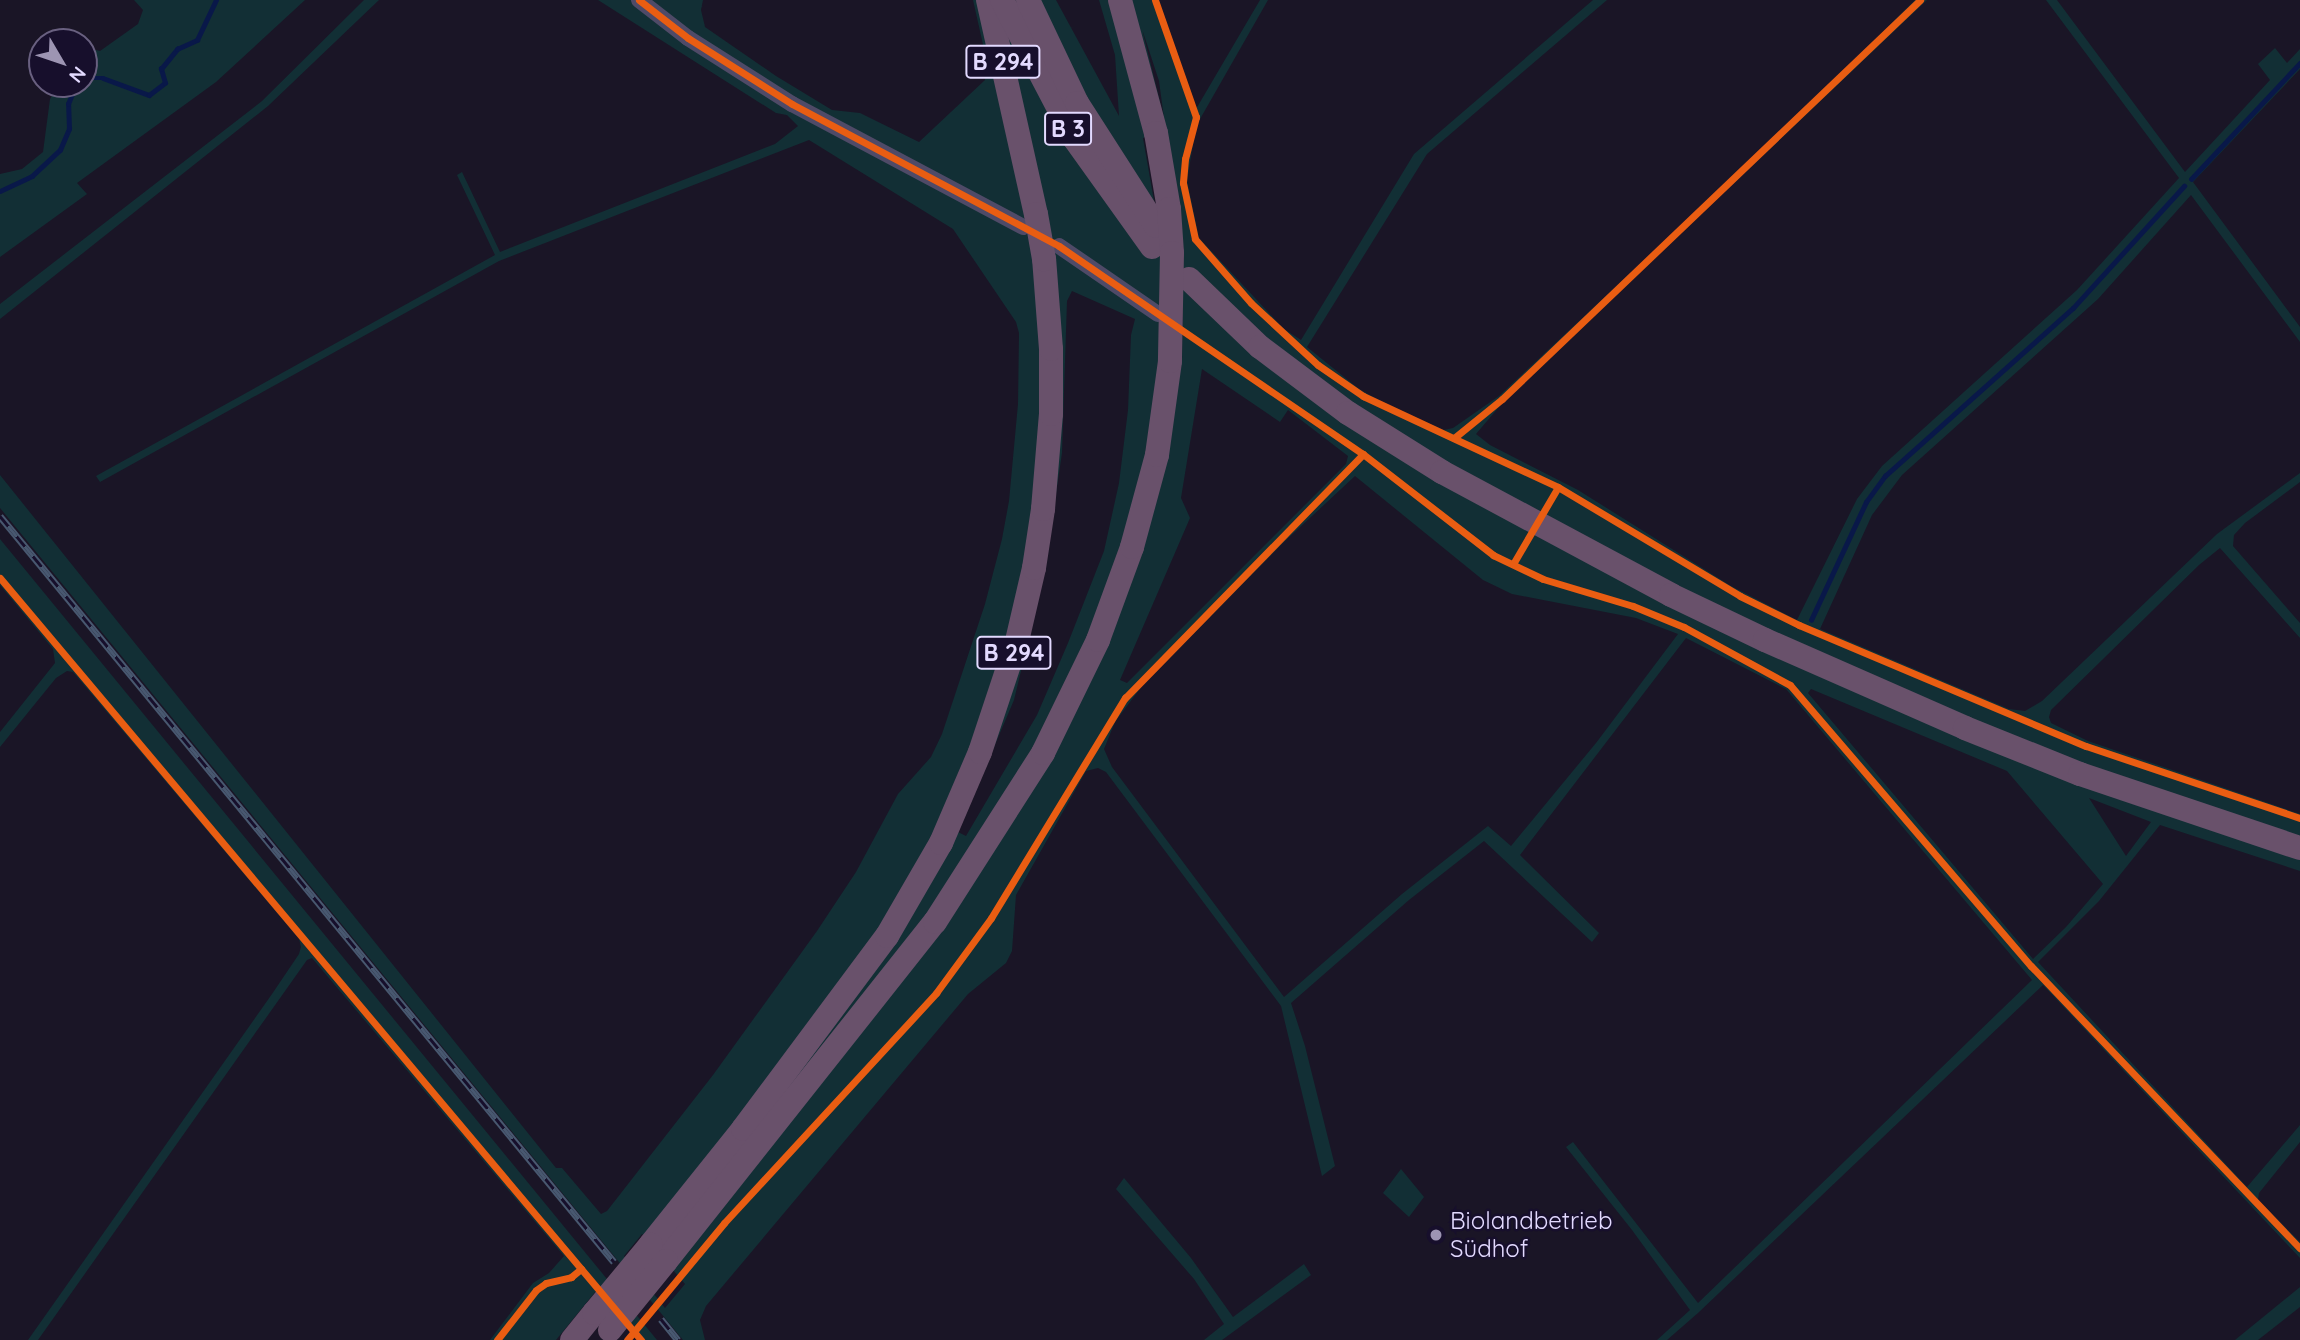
<!DOCTYPE html>
<meta charset="utf-8">
<style>
body{margin:0}
#map{position:relative;width:2300px;height:1340px;overflow:hidden;background:#1a1526;font-family:Quicksand,sans-serif}
div>[style]{position:absolute}
.green>*{inset:0;background:#122f35}
.stream>*{height:4.5px;margin:-2.25px;padding:0 2.25px;transform-origin:2.25px;border-radius:2.25px;background:#091849}
.minor>*{height:16px;margin:-8px;padding:0 8px;transform-origin:8px;border-radius:8px;background:#4f4a67}
.highway>*{height:24px;margin:-12px;padding:0 12px;transform-origin:12px;border-radius:12px;background:#69516b}
.rail>*{height:7px;margin-top:-3.5px;transform-origin:0;background:repeating-linear-gradient(90deg,#170f2c 0 13px,#485870 0 26px);box-sizing:border-box;border-block:2px solid #485870}
.highway-bridge>*{height:24px;margin:-12px;padding:0 12px;transform-origin:12px;border-radius:12px;background:#69516b}
.cycleway>*{height:7px;margin:-3.5px;padding:0 3.5px;transform-origin:3.5px;border-radius:3.5px;background:#e95d12}
.dots>*{width:19px;height:19px;translate:-50% -50%;box-sizing:border-box;border:4px solid #170f2c;border-radius:50%}
span{translate:-50% -50%;white-space:nowrap;text-align:center;line-height:1.15;-webkit-text-stroke:5px #170f2c;paint-order:stroke}
.shield-label span{padding:2px 5px;background:#170f2c;border:2px solid;border-radius:5px;-webkit-text-stroke-width:0}
.shield-label{font-size:23px;color:#e3daff;font-weight:700}
.poi-label{font-size:24px;color:#e3daff}
.left{translate:0 -50%;text-align:left}
.north{position:absolute;left:28px;top:28px;width:70px;height:70px;box-sizing:border-box;background:#170f2c;border:2px solid #696080;border-radius:50%;rotate:129deg;font-size:19px;font-weight:700;line-height:28px;text-align:center;color:#e3daff}
.north::after{content:'';display:block;margin:auto;width:24px;height:32px;background:#9d95b3;clip-path:polygon(50% 0,100% 100%,50% 72%,0 100%)}
</style>
<div id="map">
<div class="green">
<i style="clip-path:polygon(134px 0,305px 0,216px 82px,77px 183px,87px 194px,0 257px,0 174px,22px 169px,43px 152px,50px 99px,59px 84px,84px 84px,84px 47px,100px 51px,138px 24px,143px 10px)"></i>
<i style="clip-path:polygon(364px 0,379px 0,268px 106px,0 319px,0 304px,262px 101px)"></i>
<i style="clip-path:polygon(evenodd,598px 0,703px 0,701px 10px,705px 27px,776px 76px,832px 110px,860px 113px,919px 142px,985px 80px,984px 49px,973px 0,1056px 0,1119px 116px,1115px 55px,1099px 0,1158px 0,1196px 109px,1260px 0,1268px 0,1196px 126px,1187px 181px,1199px 238px,1284px 329px,1301px 340px,1414px 154px,1593px 0,1607px 0,1427px 154px,1307px 347px,1359px 389px,1391px 407px,1444px 430px,1453px 428px,1499px 396px,1778px 135px,1915px 0,1927px 0,1505px 400px,1476px 434px,1490px 445px,1578px 490px,1731px 586px,1797px 620px,1857px 499px,1882px 466px,2077px 290px,2179px 178px,2046px 0,2057px 0,2185px 172px,2270px 80px,2258px 64px,2275px 48px,2287px 63px,2300px 49px,2300px 69px,2193px 182px,2300px 327px,2300px 342px,2191px 195px,2098px 299px,1902px 475px,1872px 515px,1820px 629px,2009px 709px,2025px 711px,2042px 701px,2217px 534px,2300px 473px,2300px 482px,2245px 523px,2234px 535px,2233px 546px,2300px 623px,2300px 638px,2220px 548px,2199px 565px,2051px 710px,2049px 717px,2051px 723px,2088px 741px,2300px 814px,2300px 871px,2160px 825px,2099px 901px,2038px 962px,2247px 1187px,2300px 1125px,2300px 1142px,2259px 1193px,2258px 1200px,2300px 1242px,2300px 1258px,2043px 985px,1698px 1313px,1667px 1340px,1657px 1340px,1690px 1310px,1632px 1230px,1566px 1147px,1573px 1142px,1698px 1303px,2032px 980px,1786px 689px,1686px 638px,1520px 855px,1599px 933px,1592px 942px,1484px 841px,1409px 900px,1291px 1003px,1305px 1046px,1335px 1166px,1322px 1176px,1281px 1006px,1106px 772px,1098px 768px,1086px 771px,1016px 895px,1012px 951px,1006px 963px,968px 994px,706px 1306px,700px 1320px,705px 1340px,683px 1340px,0 508px,0 475px,556px 1168px,562px 1168px,601px 1214px,607px 1211px,713px 1075px,817px 931px,856px 872px,898px 794px,931px 757px,942px 734px,985px 604px,1002px 539px,1009px 501px,1018px 404px,1019px 333px,1016px 322px,953px 229px,809px 140px,499px 261px,100px 482px,96px 476px,495px 255px,457px 175px,462px 172px,500px 252px,775px 144px,798px 126px,787px 115px,776px 113px,598px 0,1143px 32px,1159px 81px,1164px 118px,1143px 33px,1143px 32px,598px 0,1166px 131px,1183px 249px,1182px 361px,1143px 138px,1166px 131px,598px 0,1072px 291px,1135px 319px,1131px 335px,1128px 410px,1119px 483px,1104px 551px,1068px 643px,1037px 715px,966px 836px,958px 832px,1014px 700px,1044px 575px,1062px 453px,1067px 301px,1072px 291px,598px 0,1202px 369px,1280px 422px,1288px 410px,1348px 456px,1346px 464px,1127px 683px,1120px 680px,1190px 518px,1181px 498px,1202px 369px,598px 0,1355px 476px,1483px 580px,1512px 594px,1636px 618px,1678px 634px,1596px 743px,1511px 846px,1488px 826px,1402px 894px,1284px 997px,1112px 767px,1104px 749px,1115px 722px,1142px 686px,1283px 543px,1355px 476px,598px 0,1811px 689px,2007px 771px,2103px 884px,2066px 927px,2033px 959px,1808px 693px,1811px 689px,598px 0,2089px 798px,2151px 822px,2126px 856px,2089px 798px,598px 0,642px 1234px,685px 1284px,665px 1308px,624px 1256px,642px 1234px)"></i>
<i style="clip-path:polygon(0 539px,657px 1340px,638px 1340px,641px 1335px,600px 1286px,556px 1340px,490px 1340px,533px 1283px,549px 1273px,564px 1256px,312px 958px,307px 960px,38px 1340px,28px 1340px,272px 994px,299px 954px,301px 947px,299px 939px,73px 672px,67px 671px,56px 678px,0 747px,0 732px,55px 663px,53px 649px,0 585px)"></i>
<i style="clip-path:polygon(1401px 1169px,1424px 1197px,1409px 1217px,1383px 1193px)"></i>
<i style="clip-path:polygon(1124px 1178px,1191px 1258px,1233px 1317px,1304px 1264px,1311px 1275px,1222px 1340px,1204px 1340px,1224px 1324px,1194px 1279px,1116px 1189px)"></i>
<i style="clip-path:polygon(2300px 1287px,2300px 1307px,2258px 1340px,2235px 1340px)"></i>
</div>
<div class="stream">
<i style="left:84px;top:78px;width:19px"></i>
<i style="left:103px;top:78px;width:49px;rotate:20.3deg"></i>
<i style="left:149px;top:95px;width:20px;rotate:-37deg"></i>
<i style="left:165px;top:83px;width:15px;rotate:-106deg"></i>
<i style="left:161px;top:69px;width:26px;rotate:-51deg"></i>
<i style="left:177px;top:49px;width:22px;rotate:-24deg"></i>
<i style="left:197px;top:40px;width:44px;rotate:-64.6deg"></i>
<i style="left:2191px;top:179px;width:159px;rotate:-46.8deg"></i>
<i style="left:0;top:191px;width:35px;rotate:-25deg"></i>
<i style="left:32px;top:176px;width:38px;rotate:-43deg"></i>
<i style="left:60px;top:150px;width:23px;rotate:-67deg"></i>
<i style="left:69px;top:129px;width:25px;rotate:-92deg"></i>
<i style="left:68px;top:104px;width:22px;rotate:-68deg"></i>
<i style="left:1811px;top:620px;width:130px;rotate:-65deg"></i>
<i style="left:1866px;top:502px;width:32px;rotate:-54deg"></i>
<i style="left:1885px;top:476px;width:252px;rotate:-41.8deg"></i>
<i style="left:2073px;top:308px;width:165px;rotate:-47.7deg"></i>
</div>
<div class="minor">
<i style="left:639px;top:0;width:62px;rotate:37.8deg"></i>
<i style="left:688px;top:38px;width:123px;rotate:32.4deg"></i>
<i style="left:792px;top:104px;width:262px;rotate:28deg"></i>
<i style="left:1059px;top:246px;width:120px;rotate:34.5deg"></i>
</div>
<div class="highway">
<i style="left:988px;top:0;width:219px;rotate:77.4deg"></i>
<i style="left:1002px;top:0;width:156px;rotate:62.4deg"></i>
<i style="left:1074px;top:138px;width:134px;rotate:54.4deg"></i>
<i style="left:1028px;top:0;width:114px;rotate:64.6deg"></i>
<i style="left:1077px;top:103px;width:146px;rotate:57.3deg"></i>
<i style="left:1120px;top:0;width:138px;rotate:74.9deg"></i>
<i style="left:1189px;top:279px;width:98px;rotate:43.8deg"></i>
<i style="left:1260px;top:347px;width:110px;rotate:36.9deg"></i>
<i style="left:1348px;top:413px;width:111px;rotate:32.1deg"></i>
<i style="left:1442px;top:472px;width:260px;rotate:28.2deg"></i>
<i style="left:1671px;top:595px;width:104px;rotate:25.6deg"></i>
<i style="left:1765px;top:640px;width:219px;rotate:23.7deg"></i>
<i style="left:1965px;top:728px;width:124px;rotate:21.8deg"></i>
<i style="left:2080px;top:774px;width:232px;rotate:18.6deg"></i>
<i style="left:651px;top:1244px;width:147px;rotate:-51.3deg"></i>
<i style="left:743px;top:1129px;width:241px;rotate:-53.3deg"></i>
<i style="left:887px;top:936px;width:108px;rotate:-59.9deg"></i>
<i style="left:941px;top:843px;width:99px;rotate:-66.8deg"></i>
<i style="left:980px;top:752px;width:117px;rotate:-71.6deg"></i>
<i style="left:1017px;top:641px;width:75px;rotate:-76.9deg"></i>
<i style="left:1034px;top:568px;width:60px;rotate:-81.3deg"></i>
<i style="left:1043px;top:509px;width:95px;rotate:-85.2deg"></i>
<i style="left:1051px;top:414px;width:65px;rotate:-90deg"></i>
<i style="left:1051px;top:349px;width:90px;rotate:-94.4deg"></i>
<i style="left:666px;top:1261px;width:433px;rotate:-51.6deg"></i>
<i style="left:935px;top:922px;width:201px;rotate:-57.4deg"></i>
<i style="left:1043px;top:753px;width:126px;rotate:-64deg"></i>
<i style="left:1098px;top:640px;width:99px;rotate:-69.9deg"></i>
<i style="left:1132px;top:547px;width:95px;rotate:-74.8deg"></i>
<i style="left:1157px;top:455px;width:95px;rotate:-82.1deg"></i>
<i style="left:572px;top:1340px;width:35px;rotate:-51deg"></i>
</div>
<div class="rail">
<i style="left:0;top:516px;width:966px;rotate:50.54deg"></i>
<i style="left:661px;top:1319px;width:27px;rotate:51deg"></i>
</div>
<div class="highway-bridge">
<i style="left:1156px;top:133px;width:77px;rotate:80.3deg"></i>
<i style="left:1169px;top:209px;width:44px;rotate:86.1deg"></i>
<i style="left:1172px;top:253px;width:108px;rotate:91.1deg"></i>
<i style="left:1036px;top:214px;width:46px;rotate:79.9deg"></i>
<i style="left:594px;top:1313px;width:89px;rotate:-50.4deg"></i>
<i style="left:610px;top:1330px;width:89px;rotate:-50.9deg"></i>
</div>
<div class="cycleway">
<i style="left:639px;top:0;width:62px;rotate:37.8deg"></i>
<i style="left:688px;top:38px;width:123px;rotate:32.4deg"></i>
<i style="left:792px;top:104px;width:302px;rotate:28deg"></i>
<i style="left:1059px;top:246px;width:368px;rotate:34.4deg"></i>
<i style="left:1363px;top:454px;width:165px;rotate:37.8deg"></i>
<i style="left:1493px;top:555px;width:55px;rotate:25.6deg"></i>
<i style="left:1543px;top:579px;width:94px;rotate:16.7deg"></i>
<i style="left:1633px;top:606px;width:55px;rotate:22.4deg"></i>
<i style="left:1684px;top:627px;width:121px;rotate:28.7deg"></i>
<i style="left:1790px;top:685px;width:370px;rotate:49.4deg"></i>
<i style="left:2031px;top:966px;width:390px;rotate:46.4deg"></i>
<i style="left:1155px;top:0;width:124px;rotate:70.7deg"></i>
<i style="left:1196px;top:117px;width:43px;rotate:104.7deg"></i>
<i style="left:1185px;top:159px;width:24px;rotate:95deg"></i>
<i style="left:1183px;top:183px;width:57px;rotate:77.9deg"></i>
<i style="left:1195px;top:239px;width:85px;rotate:48.8deg"></i>
<i style="left:1251px;top:303px;width:91px;rotate:42.8deg"></i>
<i style="left:1318px;top:365px;width:55px;rotate:34.6deg"></i>
<i style="left:1363px;top:396px;width:215px;rotate:25deg"></i>
<i style="left:1558px;top:487px;width:212px;rotate:30.9deg"></i>
<i style="left:1740px;top:596px;width:66px;rotate:26.2deg"></i>
<i style="left:1799px;top:625px;width:311px;rotate:22.9deg"></i>
<i style="left:2086px;top:746px;width:226px;rotate:18.6deg"></i>
<i style="left:1454px;top:438px;width:62px;rotate:-39.1deg"></i>
<i style="left:1502px;top:399px;width:578px;rotate:-43.67deg"></i>
<i style="left:1513px;top:564px;width:89px;rotate:-59.7deg"></i>
<i style="left:0;top:578px;width:996px;rotate:49.93deg"></i>
<i style="left:497px;top:1340px;width:63px;rotate:-52deg"></i>
<i style="left:536px;top:1290px;width:12px;rotate:-35deg"></i>
<i style="left:546px;top:1283px;width:26px;rotate:-13deg"></i>
<i style="left:571px;top:1277px;width:13px;rotate:-39deg"></i>
<i style="left:627px;top:1340px;width:152px;rotate:-50.3deg"></i>
<i style="left:724px;top:1223px;width:313px;rotate:-47.3deg"></i>
<i style="left:936px;top:993px;width:93px;rotate:-53.7deg"></i>
<i style="left:991px;top:918px;width:258px;rotate:-58.7deg"></i>
<i style="left:1125px;top:698px;width:341px;rotate:-45.7deg"></i>
</div>
<div class="dots">
<i style="left:1436px;top:1235px;background:#9d95b3"></i>
</div>
<div class="shield-label">
<span style="left:1003px;top:62px">B 294</span>
<span style="left:1068px;top:129px">B 3</span>
<span style="left:1014px;top:653px">B 294</span>
</div>
<div class="poi-label">
<span class="left" style="left:1450px;top:1235px">Biolandbetrieb<br>Südhof</span>
</div>
<div class="north">N</div>
</div>
